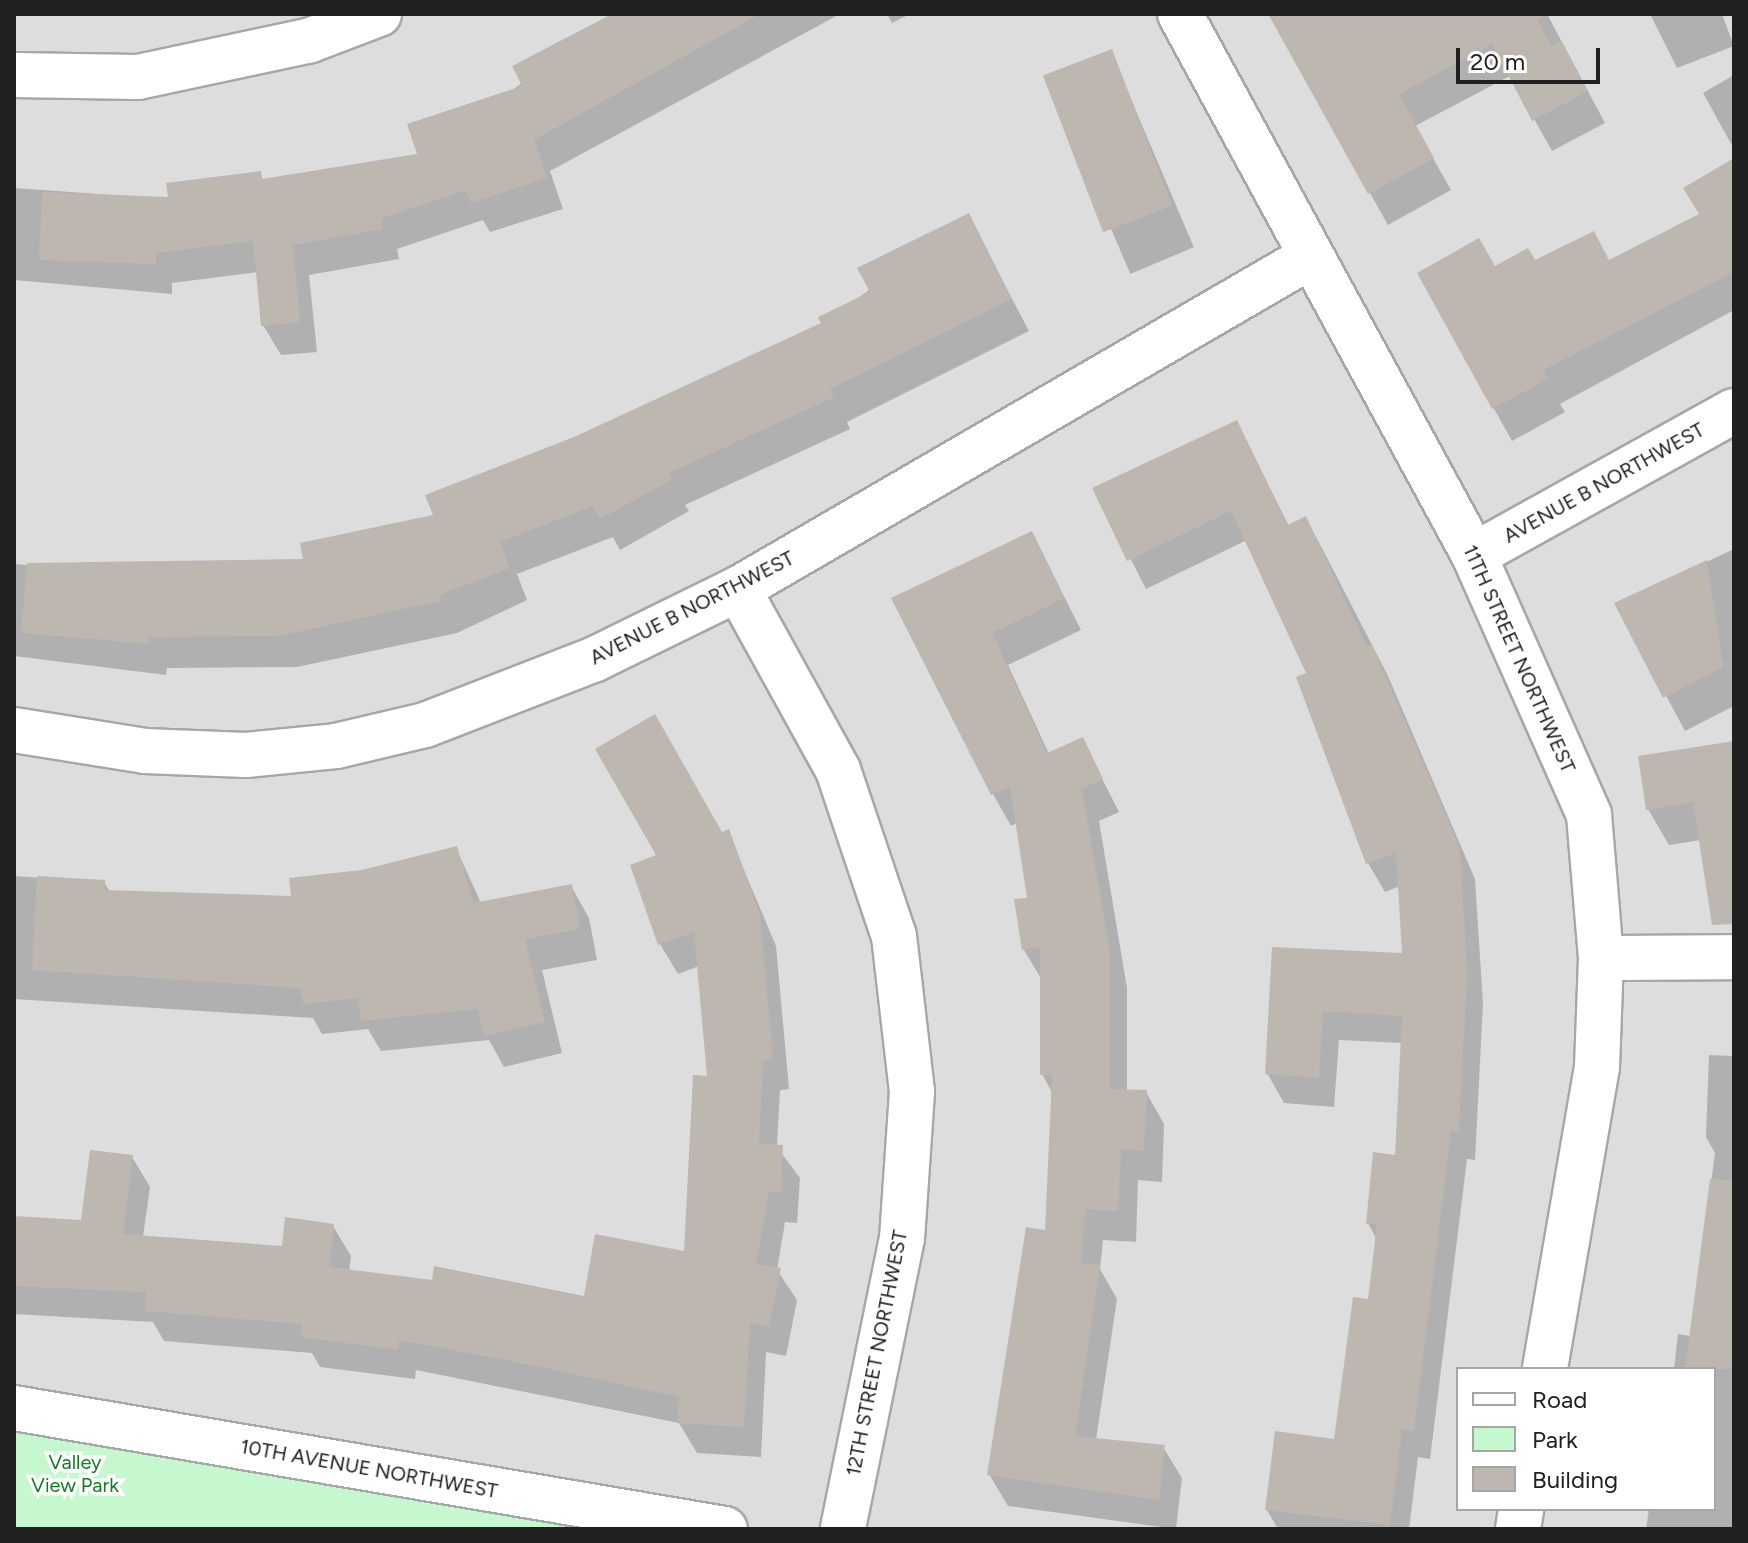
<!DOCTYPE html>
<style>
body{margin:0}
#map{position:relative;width:1748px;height:1543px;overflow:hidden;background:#f1eee7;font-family:Figtree,sans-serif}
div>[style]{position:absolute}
.residential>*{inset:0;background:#dedddd}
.park>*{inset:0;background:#c6f8cf}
.shadow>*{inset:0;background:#0003;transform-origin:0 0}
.building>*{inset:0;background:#bdb7b0;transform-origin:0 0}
.roads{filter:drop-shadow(2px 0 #a7a7a7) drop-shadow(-2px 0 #a7a7a7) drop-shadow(0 2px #a7a7a7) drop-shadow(0 -2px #a7a7a7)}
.minor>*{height:44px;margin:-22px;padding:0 22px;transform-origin:22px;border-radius:22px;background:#fff}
span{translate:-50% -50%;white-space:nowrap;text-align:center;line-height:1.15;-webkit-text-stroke:7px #fff;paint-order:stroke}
.street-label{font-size:20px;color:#202020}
.park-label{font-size:20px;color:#0f7e21}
.frame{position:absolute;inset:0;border:16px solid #202020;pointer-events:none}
.legend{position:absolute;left:1456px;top:1367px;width:260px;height:144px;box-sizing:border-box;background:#fff;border:2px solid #a6a6a6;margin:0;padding:10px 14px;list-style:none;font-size:24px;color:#202020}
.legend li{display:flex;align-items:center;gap:16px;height:40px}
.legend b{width:40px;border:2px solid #a6a6a6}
.scale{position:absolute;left:1456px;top:48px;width:144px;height:36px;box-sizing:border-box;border:4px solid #202020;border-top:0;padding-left:10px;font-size:24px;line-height:28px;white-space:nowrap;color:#202020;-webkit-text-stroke:6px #fff;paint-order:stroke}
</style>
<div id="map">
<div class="residential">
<i style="clip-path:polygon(evenodd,14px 14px,1734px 14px,1734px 1529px,725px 1529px,14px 1408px,14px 14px,1458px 1369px,1714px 1369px,1714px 1509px,1458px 1509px,1458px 1369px)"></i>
</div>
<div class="park">
<i style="clip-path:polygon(14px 1408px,725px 1529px,14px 1529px)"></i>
</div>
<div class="shadow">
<i style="clip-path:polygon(620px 14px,840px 14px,550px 171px,563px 209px,490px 232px,483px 220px,397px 249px,399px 259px,309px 275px,317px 352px,281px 355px,263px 325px,258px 272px,172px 283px,172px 294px,14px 280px,14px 188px,170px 199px,260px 174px,264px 181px,420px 155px)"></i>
<i style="clip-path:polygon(887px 14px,910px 14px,892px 23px)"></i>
<i style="clip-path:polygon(1297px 14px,1547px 14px,1605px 123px,1552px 151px,1510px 76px,1415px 126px,1451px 190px,1388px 225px,1276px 26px)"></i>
<i style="clip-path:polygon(1650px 14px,1722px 14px,1734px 46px,1677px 68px)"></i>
<i style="left:1111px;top:52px;width:212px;height:69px;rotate:67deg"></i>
<i style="clip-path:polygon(1734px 75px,1734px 149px,1703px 93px)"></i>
<i style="clip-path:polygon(1734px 160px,1734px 310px,1560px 404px,1565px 412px,1512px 441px,1419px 274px,1609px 262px,1702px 215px)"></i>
<i style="clip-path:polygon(968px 215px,1029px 331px,847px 422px,850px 429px,685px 505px,689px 511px,620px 550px,613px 537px,517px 574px,527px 600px,457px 633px,297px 667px,167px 668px,166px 675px,14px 656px,14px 564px,85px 569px,86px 562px,306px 561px,435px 516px,575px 439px,824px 324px)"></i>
<i style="clip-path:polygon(1236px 422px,1289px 526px,1306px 519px,1322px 548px,1388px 676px,1475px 879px,1483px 1004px,1475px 1160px,1467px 1159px,1430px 1459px,1418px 1457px,1409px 1529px,1278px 1529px,1267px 1510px,1336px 1441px,1370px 1301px,1377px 1240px,1368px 1223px,1397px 1157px,1403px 1043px,1339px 1040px,1334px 1107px,1284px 1103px,1267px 1073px,1274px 949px,1405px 955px,1400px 886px,1385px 892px,1368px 863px,1309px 674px,1247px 540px,1146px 589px,1095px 489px)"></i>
<i style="clip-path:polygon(1032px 533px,1081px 630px,1008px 665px,1049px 754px,1082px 739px,1119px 812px,1099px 821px,1127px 988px,1127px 1091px,1146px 1092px,1164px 1124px,1162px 1182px,1138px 1180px,1136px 1242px,1103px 1240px,1100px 1269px,1117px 1299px,1096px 1440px,1163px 1447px,1182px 1478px,1176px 1529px,1008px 1506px,989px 1474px,1047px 1232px,1053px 1094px,1042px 1074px,1042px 980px,1024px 950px,1030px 899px,1017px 823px,1011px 826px,993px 794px,894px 599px)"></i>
<i style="clip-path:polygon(1734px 549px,1734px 706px,1685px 731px,1617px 604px)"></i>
<i style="clip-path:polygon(1734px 746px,1734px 899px,1701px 840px,1669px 845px,1648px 809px)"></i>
<i style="clip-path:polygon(728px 832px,776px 946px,789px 1089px,780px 1090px,777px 1147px,800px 1178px,797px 1223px,785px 1222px,777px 1270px,797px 1300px,786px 1356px,766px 1352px,761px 1457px,697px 1453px,679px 1423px,416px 1370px,415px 1379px,320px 1367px,312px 1353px,164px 1341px,153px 1322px,14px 1314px,14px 1218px,83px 1222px,132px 1157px,150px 1187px,143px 1237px,284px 1248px,333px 1226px,351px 1256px,349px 1271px,585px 1298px,685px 1253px,709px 1078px,699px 966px,678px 974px,660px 944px)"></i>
<i style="clip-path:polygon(456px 848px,481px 903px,571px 886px,589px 918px,597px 960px,542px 970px,562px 1053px,504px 1067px,489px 1040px,381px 1051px,368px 1029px,322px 1034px,313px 1018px,14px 999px,14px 876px,104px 882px,110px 892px,293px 899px)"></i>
<i style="clip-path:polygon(1709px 1055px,1734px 1056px,1734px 1529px,1646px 1529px,1649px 1509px,1714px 1509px,1714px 1369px,1674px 1369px,1678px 1334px,1691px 1336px,1715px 1153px,1706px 1137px)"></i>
</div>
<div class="building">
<i style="clip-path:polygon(612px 14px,760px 14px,534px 140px,547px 178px,471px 203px,466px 190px,381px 219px,383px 229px,293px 245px,300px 322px,261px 326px,253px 241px,156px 253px,156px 264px,39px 260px,42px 192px,168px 197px,166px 183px,261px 171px,262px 179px,417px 154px,407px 124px,522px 86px,512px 66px)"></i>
<i style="clip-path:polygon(1268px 14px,1549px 14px,1537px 20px,1551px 46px,1561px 40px,1588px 91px,1532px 121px,1492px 44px,1399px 94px,1434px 158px,1368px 194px)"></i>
<i style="left:1112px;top:49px;width:168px;height:74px;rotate:69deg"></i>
<i style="clip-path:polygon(1734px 158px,1734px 272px,1543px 370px,1548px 379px,1492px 409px,1417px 273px,1479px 238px,1495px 266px,1528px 248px,1535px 260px,1594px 231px,1609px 260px,1699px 214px,1683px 188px)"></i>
<i style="clip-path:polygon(969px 213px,1012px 299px,830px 389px,834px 397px,669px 473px,673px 479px,600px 519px,593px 506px,500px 542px,510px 568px,439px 595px,440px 601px,278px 636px,149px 637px,149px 644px,21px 633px,27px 563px,303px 559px,300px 543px,433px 515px,425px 495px,574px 437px,821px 323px,818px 317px,870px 292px,857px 268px)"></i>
<i style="clip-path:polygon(1237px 420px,1288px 525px,1306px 516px,1367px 647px,1372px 645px,1460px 848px,1467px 974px,1459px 1131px,1451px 1131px,1414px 1431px,1402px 1429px,1390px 1525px,1265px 1510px,1275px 1431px,1334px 1439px,1353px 1297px,1368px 1299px,1377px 1224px,1366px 1224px,1373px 1152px,1395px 1155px,1402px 1016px,1323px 1011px,1319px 1078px,1265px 1074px,1272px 947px,1402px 953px,1396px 853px,1366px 864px,1296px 677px,1306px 673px,1231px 511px,1127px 561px,1092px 488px)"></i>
<i style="clip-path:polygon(1032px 531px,1065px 598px,992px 633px,1047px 753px,1083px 737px,1103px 779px,1082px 789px,1110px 954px,1110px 1089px,1147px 1090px,1144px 1151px,1121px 1149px,1118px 1211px,1085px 1209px,1081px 1263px,1100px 1265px,1075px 1436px,1165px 1445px,1159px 1500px,987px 1475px,1026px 1227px,1045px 1230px,1052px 1075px,1040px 1075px,1040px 947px,1022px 950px,1014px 899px,1027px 898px,1010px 787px,991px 795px,891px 598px)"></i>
<i style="clip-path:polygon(1707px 560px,1723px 667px,1663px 698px,1614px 603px)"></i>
<i style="clip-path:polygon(655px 714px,722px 832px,729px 829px,760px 914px,773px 1059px,763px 1060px,759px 1144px,783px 1145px,781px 1193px,769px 1192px,756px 1264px,781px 1268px,769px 1327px,750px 1323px,744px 1427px,677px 1423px,679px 1397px,531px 1365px,399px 1340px,398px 1350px,301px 1337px,302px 1324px,145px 1311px,146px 1292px,14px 1286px,14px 1216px,81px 1220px,90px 1150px,133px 1155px,123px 1234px,282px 1246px,285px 1217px,334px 1224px,329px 1267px,432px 1280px,434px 1266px,584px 1296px,595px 1234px,684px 1251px,693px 1075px,707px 1076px,694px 932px,658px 945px,630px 865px,656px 855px,595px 749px)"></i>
<i style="clip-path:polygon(1734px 741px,1734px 924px,1712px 925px,1693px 802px,1646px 810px,1638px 756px)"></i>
<i style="clip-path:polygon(457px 846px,473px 903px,572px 884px,580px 929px,525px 939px,545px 1022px,484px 1036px,478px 1009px,361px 1021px,358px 998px,303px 1004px,301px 988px,32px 970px,37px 876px,105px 880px,105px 890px,291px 896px,289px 878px,362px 870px)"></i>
<i style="clip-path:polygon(1710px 1179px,1734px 1180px,1734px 1369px,1685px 1369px)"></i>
</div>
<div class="roads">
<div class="minor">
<i style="left:1180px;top:14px;width:616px;rotate:61.48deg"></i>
<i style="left:1474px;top:555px;width:284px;rotate:66.1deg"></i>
<i style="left:1589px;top:815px;width:144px;rotate:85.2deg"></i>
<i style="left:1601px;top:958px;width:109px;rotate:92.1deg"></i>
<i style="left:1597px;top:1067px;width:306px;rotate:99.8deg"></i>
<i style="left:14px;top:75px;width:124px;rotate:0.9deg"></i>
<i style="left:138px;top:77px;width:174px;rotate:-12deg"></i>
<i style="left:308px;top:41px;width:76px;rotate:-20.8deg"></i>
<i style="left:1474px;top:555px;width:297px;rotate:-29deg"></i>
<i style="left:738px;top:589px;width:207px;rotate:61.1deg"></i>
<i style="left:838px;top:770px;width:175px;rotate:71.4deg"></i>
<i style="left:894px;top:936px;width:157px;rotate:83.4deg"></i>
<i style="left:912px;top:1092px;width:146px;rotate:93.9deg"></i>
<i style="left:902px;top:1238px;width:297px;rotate:101.5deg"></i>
<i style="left:14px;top:730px;width:133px;rotate:9.1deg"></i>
<i style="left:145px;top:751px;width:101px;rotate:2.3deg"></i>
<i style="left:246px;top:755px;width:90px;rotate:-5.7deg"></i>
<i style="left:336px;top:746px;width:91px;rotate:-13.3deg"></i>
<i style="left:425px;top:725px;width:182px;rotate:-21.2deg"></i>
<i style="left:595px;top:659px;width:159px;rotate:-26.1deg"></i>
<i style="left:738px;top:589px;width:659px;rotate:-30.14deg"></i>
<i style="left:1601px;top:958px;width:133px;rotate:-0.4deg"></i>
<i style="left:14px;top:1408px;width:721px;rotate:9.66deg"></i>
<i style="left:1518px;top:1529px;width:20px;rotate:-81deg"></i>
</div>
</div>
<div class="street-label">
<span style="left:1604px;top:483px;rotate:-29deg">AVENUE B NORTHWEST</span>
<span style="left:692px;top:608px;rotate:-27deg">AVENUE B NORTHWEST</span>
<span style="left:1519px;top:659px;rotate:66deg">11TH STREET NORTHWEST</span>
<span style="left:877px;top:1353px;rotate:-79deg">12TH STREET NORTHWEST</span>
<span style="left:369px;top:1469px;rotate:10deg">10TH AVENUE NORTHWEST</span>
</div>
<div class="park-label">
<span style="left:75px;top:1474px">Valley<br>View Park</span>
</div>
<div class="frame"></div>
<ul class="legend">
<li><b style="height:10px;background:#fff"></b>Road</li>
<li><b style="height:22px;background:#c6f8cf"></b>Park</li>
<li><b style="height:22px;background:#bdb7b0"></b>Building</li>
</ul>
<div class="scale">20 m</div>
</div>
